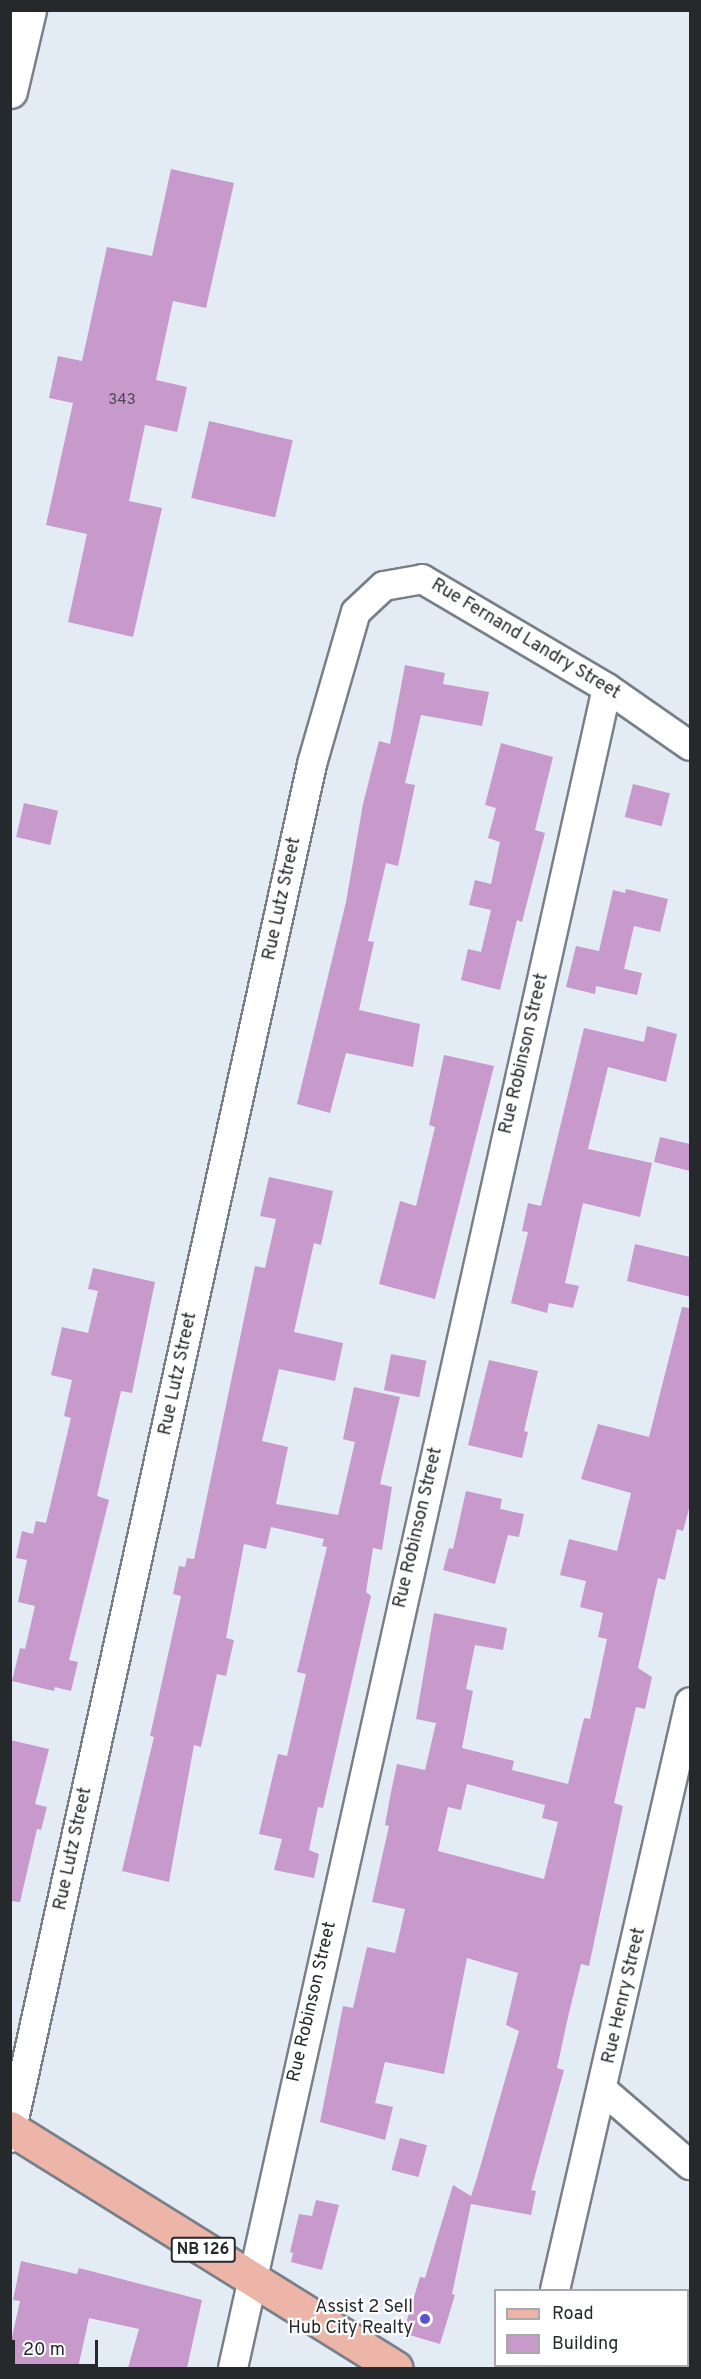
<!DOCTYPE html>
<style>
body{margin:0}
#map{position:relative;width:701px;height:2379px;overflow:hidden;background:#e3ebf5;font-family:Overpass,sans-serif}
div>[style]{position:absolute}
.building>*{inset:0;background:#c89acb;transform-origin:0 0}
.roads{filter:drop-shadow(2px 0 #787f88) drop-shadow(-2px 0 #787f88) drop-shadow(0 2px #787f88) drop-shadow(0 -2px #787f88)}
.minor>*{height:28px;margin:-14px;padding:0 14px;transform-origin:14px;border-radius:14px;background:#fff}
.tertiary>*{height:33px;margin:-16.5px;padding:0 16.5px;transform-origin:16.5px;border-radius:16.5px;background:#fff}
.primary>*{height:33px;margin:-16.5px;padding:0 16.5px;transform-origin:16.5px;border-radius:16.5px;background:#ecb5a8}
.dots>*{width:16px;height:16px;translate:-50% -50%;box-sizing:border-box;border:3px solid #fff;border-radius:50%}
span{translate:-50% -50%;white-space:nowrap;text-align:center;line-height:1.15;-webkit-text-stroke:4.5px #fff;paint-order:stroke}
.number-label{font-size:15px;color:#4e4554}
.number-label span{-webkit-text-stroke-width:0}
.shield-label span{padding:2px 4px;background:#fff;border:2px solid;border-radius:4px;-webkit-text-stroke-width:0}
.shield-label{font-size:16px;color:#26292c;font-weight:700}
.street-label{font-size:18px;color:#26292c}
.poi-label{font-size:18px;color:#26292c}
.right{translate:-100% -50%;text-align:right}
.frame{position:absolute;inset:0;border:12px solid #26292c;pointer-events:none}
.legend{position:absolute;left:494px;top:2289px;width:195px;height:78px;box-sizing:border-box;background:#fff;border:2px solid #a8a9ab;margin:0;padding:8px 10px;list-style:none;font-size:18px;color:#26292c}
.legend li{display:flex;align-items:center;gap:12px;height:30px}
.legend b{width:30px;border:2px solid #a8a9ab}
.scale{position:absolute;left:12px;top:2340px;width:86px;height:27px;box-sizing:border-box;border:3px solid #26292c;border-top:0;padding-left:8px;font-size:18px;line-height:21px;white-space:nowrap;color:#26292c;-webkit-text-stroke:4px #fff;paint-order:stroke}
</style>
<div id="map">
<div class="building">
<i style="clip-path:polygon(171px 169px,234px 183px,206px 308px,173px 301px,156px 380px,187px 387px,177px 432px,145px 425px,129px 501px,162px 508px,133px 637px,68px 622px,87px 534px,46px 525px,73px 403px,49px 398px,58px 356px,82px 361px,107px 247px,152px 256px)"></i>
<i style="left:209px;top:421px;width:86px;height:79px;rotate:13deg"></i>
<i style="clip-path:polygon(405px 665px,445px 673px,443px 684px,489px 692px,482px 726px,421px 715px,405px 783px,415px 785px,398px 866px,386px 863px,368px 941px,374px 942px,359px 1010px,420px 1024px,413px 1067px,346px 1053px,330px 1113px,297px 1104px,346px 902px,363px 804px,379px 741px,390px 744px)"></i>
<i style="clip-path:polygon(501px 743px,553px 757px,535px 830px,545px 833px,522px 922px,517px 920px,500px 990px,461px 980px,468px 949px,481px 952px,491px 910px,469px 905px,475px 880px,491px 884px,500px 842px,488px 838px,496px 808px,485px 805px)"></i>
<i style="left:633px;top:784px;width:38px;height:34px;rotate:14deg"></i>
<i style="left:24px;top:803px;width:35px;height:35px;rotate:13deg"></i>
<i style="clip-path:polygon(626px 889px,668px 899px,660px 932px,634px 926px,624px 969px,642px 973px,637px 995px,596px 986px,595px 994px,566px 987px,576px 946px,599px 951px,613px 890px,625px 893px)"></i>
<i style="clip-path:polygon(647px 1026px,677px 1034px,666px 1082px,608px 1067px,588px 1149px,652px 1163px,640px 1217px,583px 1203px,565px 1283px,579px 1286px,573px 1308px,549px 1303px,547px 1313px,511px 1303px,528px 1232px,522px 1231px,528px 1203px,541px 1206px,584px 1028px,644px 1042px)"></i>
<i style="clip-path:polygon(444px 1055px,494px 1066px,435px 1299px,379px 1284px,400px 1201px,416px 1206px,435px 1127px,429px 1125px)"></i>
<i style="clip-path:polygon(660px 1137px,690px 1144px,690px 1171px,654px 1162px)"></i>
<i style="clip-path:polygon(269px 1177px,333px 1191px,321px 1245px,314px 1243px,294px 1332px,343px 1343px,335px 1381px,279px 1369px,262px 1441px,288px 1447px,276px 1504px,338px 1515px,355px 1442px,343px 1439px,354px 1387px,400px 1397px,380px 1484px,392px 1487px,382px 1550px,373px 1548px,366px 1592px,371px 1596px,323px 1808px,318px 1807px,309px 1850px,319px 1854px,314px 1878px,274px 1870px,282px 1839px,259px 1834px,278px 1754px,287px 1756px,306px 1674px,297px 1672px,327px 1547px,322px 1546px,324px 1539px,271px 1527px,266px 1549px,244px 1544px,226px 1638px,234px 1640px,226px 1676px,217px 1674px,201px 1747px,194px 1745px,169px 1882px,122px 1871px,154px 1737px,150px 1736px,181px 1596px,173px 1594px,179px 1566px,185px 1567px,187px 1558px,194px 1559px,255px 1266px,265px 1268px,276px 1219px,260px 1216px)"></i>
<i style="clip-path:polygon(635px 1244px,690px 1257px,690px 1297px,627px 1281px)"></i>
<i style="clip-path:polygon(93px 1268px,155px 1282px,132px 1393px,121px 1391px,97px 1496px,109px 1500px,69px 1660px,78px 1662px,71px 1691px,55px 1687px,54px 1691px,12px 1681px,20px 1648px,25px 1649px,35px 1606px,18px 1602px,27px 1560px,16px 1558px,22px 1531px,33px 1534px,36px 1521px,46px 1523px,71px 1418px,64px 1416px,72px 1380px,51px 1375px,62px 1327px,88px 1333px,98px 1291px,88px 1289px)"></i>
<i style="clip-path:polygon(evenodd,682px 1307px,690px 1308px,690px 1505px,683px 1531px,677px 1529px,665px 1580px,658px 1578px,638px 1668px,652px 1677px,645px 1709px,636px 1707px,614px 1803px,623px 1806px,589px 1966px,581px 1964px,568px 2017px,557px 2068px,564px 2070px,531px 2190px,536px 2191px,531px 2215px,471px 2204px,452px 2294px,455px 2295px,440px 2344px,403px 2333px,420px 2277px,425px 2278px,453px 2185px,471px 2196px,477px 2178px,519px 2031px,506px 2025px,518px 1973px,467px 1958px,444px 2074px,385px 2062px,375px 2103px,393px 2107px,385px 2140px,320px 2122px,343px 2006px,353px 2008px,367px 1947px,395px 1953px,405px 1909px,372px 1902px,389px 1826px,385px 1825px,391px 1792px,397px 1764px,425px 1770px,436px 1723px,416px 1719px,434px 1613px,507px 1628px,503px 1650px,475px 1645px,466px 1689px,473px 1691px,462px 1748px,514px 1761px,512px 1770px,568px 1784px,584px 1718px,590px 1719px,607px 1639px,598px 1637px,603px 1613px,580px 1607px,586px 1581px,560px 1575px,569px 1539px,617px 1551px,631px 1493px,581px 1479px,598px 1424px,649px 1437px,682px 1307px,467px 1784px,545px 1805px,542px 1818px,558px 1822px,544px 1879px,438px 1851px,448px 1807px,461px 1810px,467px 1784px)"></i>
<i style="left:391px;top:1354px;width:36px;height:37px;rotate:11deg"></i>
<i style="clip-path:polygon(489px 1360px,538px 1371px,524px 1431px,528px 1432px,522px 1458px,468px 1445px)"></i>
<i style="clip-path:polygon(466px 1491px,502px 1499px,500px 1509px,524px 1514px,519px 1537px,508px 1535px,495px 1584px,443px 1570px,449px 1548px,453px 1549px)"></i>
<i style="clip-path:polygon(10px 1740px,49px 1749px,35px 1804px,47px 1807px,41px 1830px,37px 1829px,20px 1902px,10px 1901px)"></i>
<i style="left:400px;top:2138px;width:28px;height:33px;rotate:15deg"></i>
<i style="clip-path:polygon(316px 2200px,339px 2205px,322px 2270px,291px 2262px,293px 2253px,290px 2252px,299px 2214px,312px 2216px)"></i>
<i style="clip-path:polygon(21px 2261px,77px 2274px,79px 2268px,202px 2300px,187px 2368px,128px 2368px,139px 2329px,89px 2318px,78px 2368px,10px 2368px,10px 2346px,20px 2301px,13px 2300px)"></i>
</div>
<div class="roads">
<div class="minor">
<i style="left:603px;top:2090px;width:115px;rotate:40.8deg"></i>
<i style="left:10px;top:2138px;width:1407px;rotate:-77.6deg"></i>
<i style="left:312px;top:764px;width:158px;rotate:-73.9deg"></i>
<i style="left:356px;top:612px;width:38px;rotate:-43deg"></i>
<i style="left:384px;top:586px;width:39px;rotate:-10deg"></i>
<i style="left:422px;top:579px;width:215px;rotate:30.5deg"></i>
<i style="left:607px;top:688px;width:101px;rotate:34.9deg"></i>
<i style="left:555px;top:2290px;width:603px;rotate:-77.07deg"></i>
<i style="left:233px;top:2368px;width:1721px;rotate:-77.45deg"></i>
<i style="left:537px;top:2368px;width:2px;rotate:-90deg"></i>
</div>
<div class="tertiary">
<i style="left:10px;top:91px;width:83px;rotate:-76.8deg"></i>
</div>
<div class="primary">
<i style="left:10px;top:2128px;width:454px;rotate:31.9deg"></i>
</div>
</div>
<div class="dots">
<i style="left:425px;top:2319px;background:#5854cb"></i>
</div>
<div class="number-label">
<span style="left:122px;top:401px">343</span>
</div>
<div class="shield-label">
<span style="left:203px;top:2250px">NB 126</span>
</div>
<div class="street-label">
<span style="left:525px;top:640px;rotate:31deg">Rue Fernand Landry Street</span>
<span style="left:283px;top:899px;rotate:-78deg">Rue Lutz Street</span>
<span style="left:525px;top:1054px;rotate:-77deg">Rue Robinson Street</span>
<span style="left:179px;top:1374px;rotate:-78deg">Rue Lutz Street</span>
<span style="left:419px;top:1528px;rotate:-77deg">Rue Robinson Street</span>
<span style="left:74px;top:1849px;rotate:-78deg">Rue Lutz Street</span>
<span style="left:625px;top:1996px;rotate:-77deg">Rue Henry Street</span>
<span style="left:313px;top:2002px;rotate:-77deg">Rue Robinson Street</span>
</div>
<div class="poi-label">
<span class="right" style="left:413px;top:2319px">Assist 2 Sell<br>Hub City Realty</span>
</div>
<div class="frame"></div>
<ul class="legend">
<li><b style="height:8px;background:#ecb5a8"></b>Road</li>
<li><b style="height:16px;background:#c89acb"></b>Building</li>
</ul>
<div class="scale">20 m</div>
</div>
